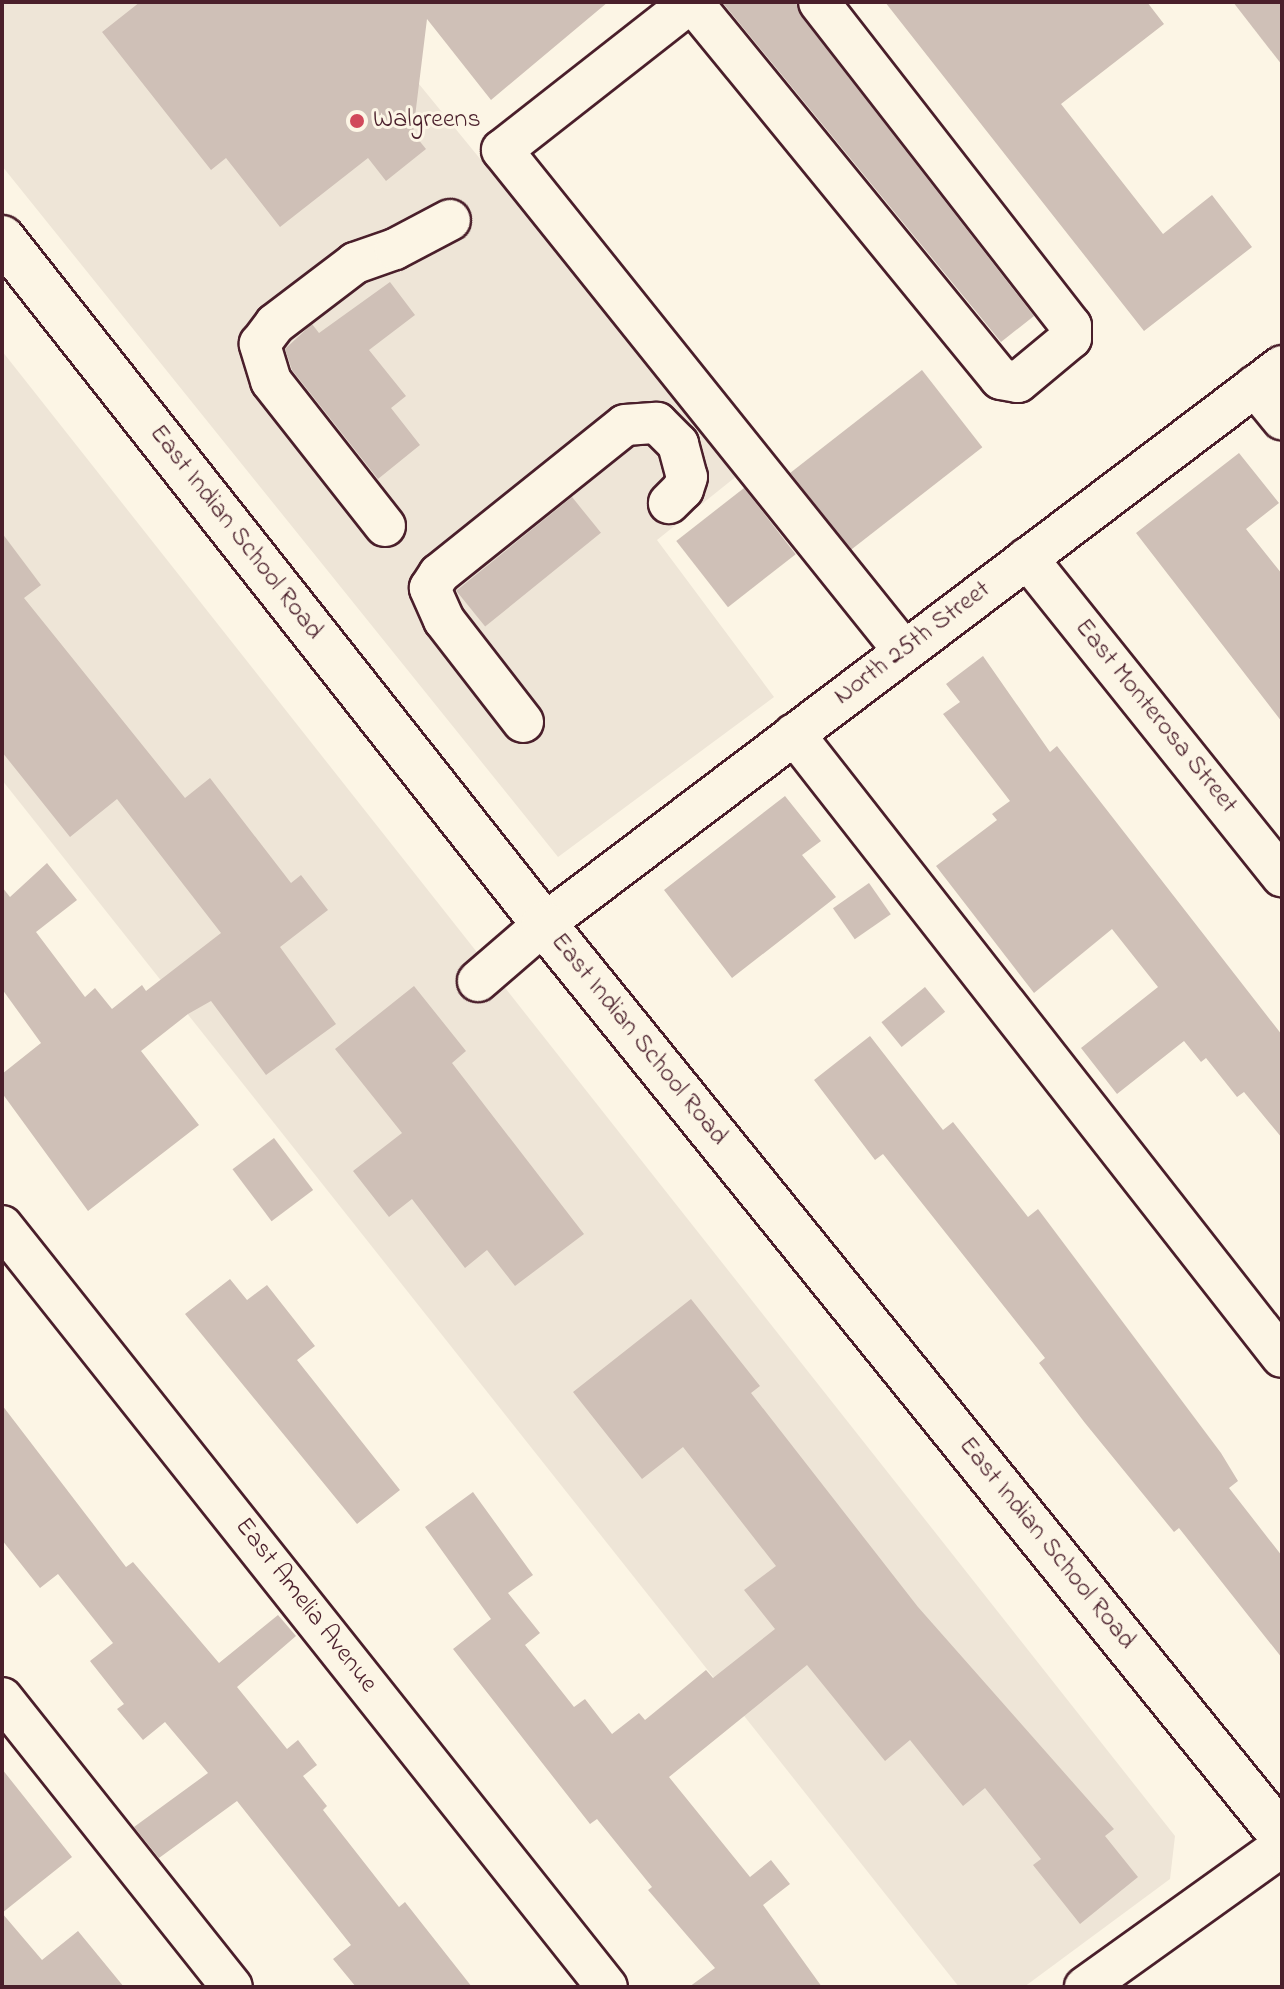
<!DOCTYPE html>
<style>
body{margin:0}
#map{position:relative;width:1284px;height:1989px;overflow:hidden;background:#fcf5e5;font-family:"Indie Flower",sans-serif}
div>[style]{position:absolute}
.built>*{inset:0;background:#eee5d7}
.building>*{inset:0;background:#cfc0b7;transform-origin:0 0}
.roads{filter:drop-shadow(2px 0 #4a1f2b) drop-shadow(-2px 0 #4a1f2b) drop-shadow(0 2px #4a1f2b) drop-shadow(0 -2px #4a1f2b)}
.minor>*{height:40px;margin:-20px;padding:0 20px;transform-origin:20px;border-radius:20px;background:#fcf5e5}
.major>*{height:44px;margin:-22px;padding:0 22px;transform-origin:22px;border-radius:22px;background:#fcf5e5}
.dots>*{width:22px;height:22px;translate:-50% -50%;box-sizing:border-box;border:4px solid #fcf5e5;border-radius:50%}
span{translate:-50% -50%;white-space:nowrap;text-align:center;line-height:1.15;-webkit-text-stroke:6px #fcf5e5;paint-order:stroke}
.poi-label{font-size:26px;color:#4a1f2b}
.left{translate:0 -50%;text-align:left}
.street-label{font-size:26px;color:#4a1f2b}
.frame{position:absolute;inset:0;border:4px solid #4a1f2b;pointer-events:none}
</style>
<div id="map">
<div class="built">
<i style="clip-path:polygon(2px 2px,352px 2px,738px 475px,657px 540px,774px 697px,558px 857px,2px 166px)"></i>
<i style="clip-path:polygon(2px 351px,1175px 1836px,1170px 1879px,1024px 1987px,959px 1987px,2px 780px)"></i>
</div>
<div class="building">
<i style="clip-path:polygon(140px 2px,608px 2px,491px 100px,427px 19px,413px 133px,426px 149px,386px 181px,368px 158px,280px 227px,226px 158px,211px 170px,102px 32px)"></i>
<i style="clip-path:polygon(722px 2px,796px 2px,801px 16px,1034px 316px,1001px 342px)"></i>
<i style="clip-path:polygon(885px 2px,1147px 2px,1164px 24px,1061px 104px,1163px 234px,1212px 195px,1252px 247px,1144px 331px)"></i>
<i style="clip-path:polygon(1233px 2px,1282px 2px,1282px 65px)"></i>
<i style="clip-path:polygon(390px 282px,415px 315px,369px 350px,406px 396px,391px 408px,420px 445px,378px 479px,292px 370px,285px 349px,312px 324px,319px 333px)"></i>
<i style="left:922px;top:370px;width:98px;height:167px;rotate:52deg"></i>
<i style="clip-path:polygon(1239px 453px,1279px 503px,1246px 529px,1282px 574px,1282px 722px,1136px 533px)"></i>
<i style="left:744px;top:488px;width:84px;height:86px;rotate:52deg"></i>
<i style="left:572px;top:497px;width:46px;height:149px;rotate:51deg"></i>
<i style="clip-path:polygon(2px 533px,41px 585px,24px 598px,185px 798px,210px 778px,291px 883px,301px 875px,328px 910px,280px 947px,336px 1024px,266px 1075px,211px 1001px,188px 1014px,141px 1051px,199px 1125px,88px 1211px,2px 1093px,2px 1074px,41px 1043px,2px 989px,2px 887px,10px 897px,47px 863px,77px 900px,36px 932px,85px 997px,95px 988px,112px 1009px,142px 985px,146px 991px,221px 933px,117px 799px,70px 837px,2px 752px)"></i>
<i style="clip-path:polygon(983px 656px,1050px 752px,1057px 746px,1282px 1035px,1282px 1138px,1244px 1092px,1237px 1097px,1206px 1058px,1201px 1062px,1184px 1041px,1117px 1094px,1081px 1048px,1158px 987px,1112px 929px,1034px 993px,936px 866px,997px 820px,992px 814px,1010px 801px,943px 714px,960px 702px,946px 684px)"></i>
<i style="clip-path:polygon(785px 796px,821px 841px,802px 855px,836px 897px,732px 978px,664px 890px)"></i>
<i style="left:869px;top:883px;width:38px;height:44px;rotate:55deg"></i>
<i style="clip-path:polygon(414px 986px,466px 1051px,452px 1063px,584px 1234px,515px 1286px,487px 1250px,465px 1268px,412px 1199px,389px 1217px,353px 1171px,402px 1133px,335px 1049px)"></i>
<i style="left:925px;top:987px;width:32px;height:56px;rotate:51deg"></i>
<i style="clip-path:polygon(870px 1036px,943px 1130px,953px 1122px,1028px 1217px,1038px 1209px,1221px 1453px,1238px 1481px,1229px 1488px,1282px 1556px,1282px 1658px,1179px 1528px,1174px 1532px,1085px 1423px,1039px 1363px,1045px 1358px,883px 1154px,875px 1160px,814px 1080px)"></i>
<i style="left:274px;top:1138px;width:65px;height:52px;rotate:53deg"></i>
<i style="clip-path:polygon(230px 1279px,247px 1300px,267px 1285px,315px 1346px,297px 1360px,400px 1490px,357px 1524px,185px 1314px)"></i>
<i style="clip-path:polygon(691px 1299px,760px 1386px,751px 1393px,918px 1607px,1114px 1829px,1105px 1836px,1138px 1877px,1080px 1924px,1033px 1865px,1041px 1859px,985px 1788px,963px 1806px,910px 1740px,885px 1761px,807px 1665px,669px 1777px,750px 1877px,771px 1860px,790px 1884px,763px 1905px,822px 1987px,689px 1987px,715px 1968px,648px 1890px,652px 1887px,597px 1819px,590px 1824px,453px 1649px,491px 1619px,425px 1527px,473px 1492px,533px 1575px,508px 1593px,540px 1633px,525px 1645px,574px 1707px,585px 1699px,612px 1734px,639px 1713px,645px 1720px,706px 1670px,713px 1678px,775px 1629px,744px 1590px,776px 1566px,683px 1447px,642px 1479px,573px 1392px)"></i>
<i style="clip-path:polygon(2px 1405px,126px 1567px,133px 1562px,219px 1663px,278px 1615px,296px 1636px,237px 1687px,287px 1749px,298px 1740px,317px 1765px,303px 1776px,327px 1806px,323px 1810px,399px 1907px,405px 1902px,472px 1987px,356px 1987px,333px 1959px,351px 1945px,237px 1801px,159px 1858px,134px 1827px,208px 1773px,165px 1722px,143px 1740px,117px 1709px,124px 1704px,90px 1661px,113px 1643px,58px 1574px,40px 1588px,2px 1540px)"></i>
<i style="clip-path:polygon(2px 1769px,72px 1857px,2px 1913px,42px 1960px,78px 1931px,124px 1987px,2px 1987px)"></i>
</div>
<div class="roads">
<div class="minor">
<i style="left:691px;top:2px;width:240px;rotate:141.9deg"></i>
<i style="left:502px;top:150px;width:642px;rotate:51.26deg"></i>
<i style="left:692px;top:2px;width:487px;rotate:50.7deg"></i>
<i style="left:1001px;top:379px;width:17px;rotate:10deg"></i>
<i style="left:1018px;top:382px;width:69px;rotate:-39.7deg"></i>
<i style="left:1071px;top:338px;width:12px;rotate:-90deg"></i>
<i style="left:1071px;top:326px;width:410px;rotate:-127.9deg"></i>
<i style="left:1255px;top:386px;width:43px;rotate:50.7deg"></i>
<i style="left:385px;top:526px;width:184px;rotate:-128.2deg"></i>
<i style="left:271px;top:381px;width:39px;rotate:-107deg"></i>
<i style="left:260px;top:344px;width:25px;rotate:-53deg"></i>
<i style="left:275px;top:324px;width:101px;rotate:-37.3deg"></i>
<i style="left:355px;top:263px;width:42px;rotate:-19.3deg"></i>
<i style="left:395px;top:249px;width:62px;rotate:-27.8deg"></i>
<i style="left:1027px;top:558px;width:408px;rotate:51.3deg"></i>
<i style="left:523px;top:722px;width:129px;rotate:-127.8deg"></i>
<i style="left:444px;top:620px;width:35px;rotate:-114deg"></i>
<i style="left:430px;top:588px;width:17px;rotate:-57deg"></i>
<i style="left:439px;top:574px;width:238px;rotate:-38.7deg"></i>
<i style="left:625px;top:425px;width:32px;rotate:-4deg"></i>
<i style="left:657px;top:423px;width:30px;rotate:45deg"></i>
<i style="left:678px;top:444px;width:34px;rotate:75deg"></i>
<i style="left:687px;top:477px;width:13px;rotate:108deg"></i>
<i style="left:683px;top:489px;width:20px;rotate:135deg"></i>
<i style="left:794px;top:734px;width:791px;rotate:51.93deg"></i>
<i style="left:478px;top:981px;width:87px;rotate:-40.8deg"></i>
<i style="left:544px;top:924px;width:925px;rotate:-37.09deg"></i>
<i style="left:2px;top:1226px;width:972px;rotate:51.52deg"></i>
<i style="left:2px;top:1698px;width:369px;rotate:51.5deg"></i>
<i style="left:1085px;top:1987px;width:242px;rotate:-35.6deg"></i>
</div>
<div class="major">
<i style="left:2px;top:238px;width:874px;rotate:51.69deg"></i>
<i style="left:544px;top:924px;width:1173px;rotate:51.02deg"></i>
</div>
</div>
<div class="dots">
<i style="left:357px;top:121px;background:#d1495b"></i>
</div>
<div class="poi-label">
<span class="left" style="left:373px;top:121px">Walgreens</span>
</div>
<div class="street-label">
<span style="left:235px;top:533px;rotate:52deg">East Indian School Road</span>
<span style="left:913px;top:644px;rotate:-37deg">North 25th Street</span>
<span style="left:1155px;top:717px;rotate:51deg">East Monterosa Street</span>
<span style="left:638px;top:1040px;rotate:51deg">East Indian School Road</span>
<span style="left:1046px;top:1544px;rotate:51deg">East Indian School Road</span>
<span style="left:305px;top:1606px;rotate:52deg">East Amelia Avenue</span>
</div>
<div class="frame"></div>
</div>
